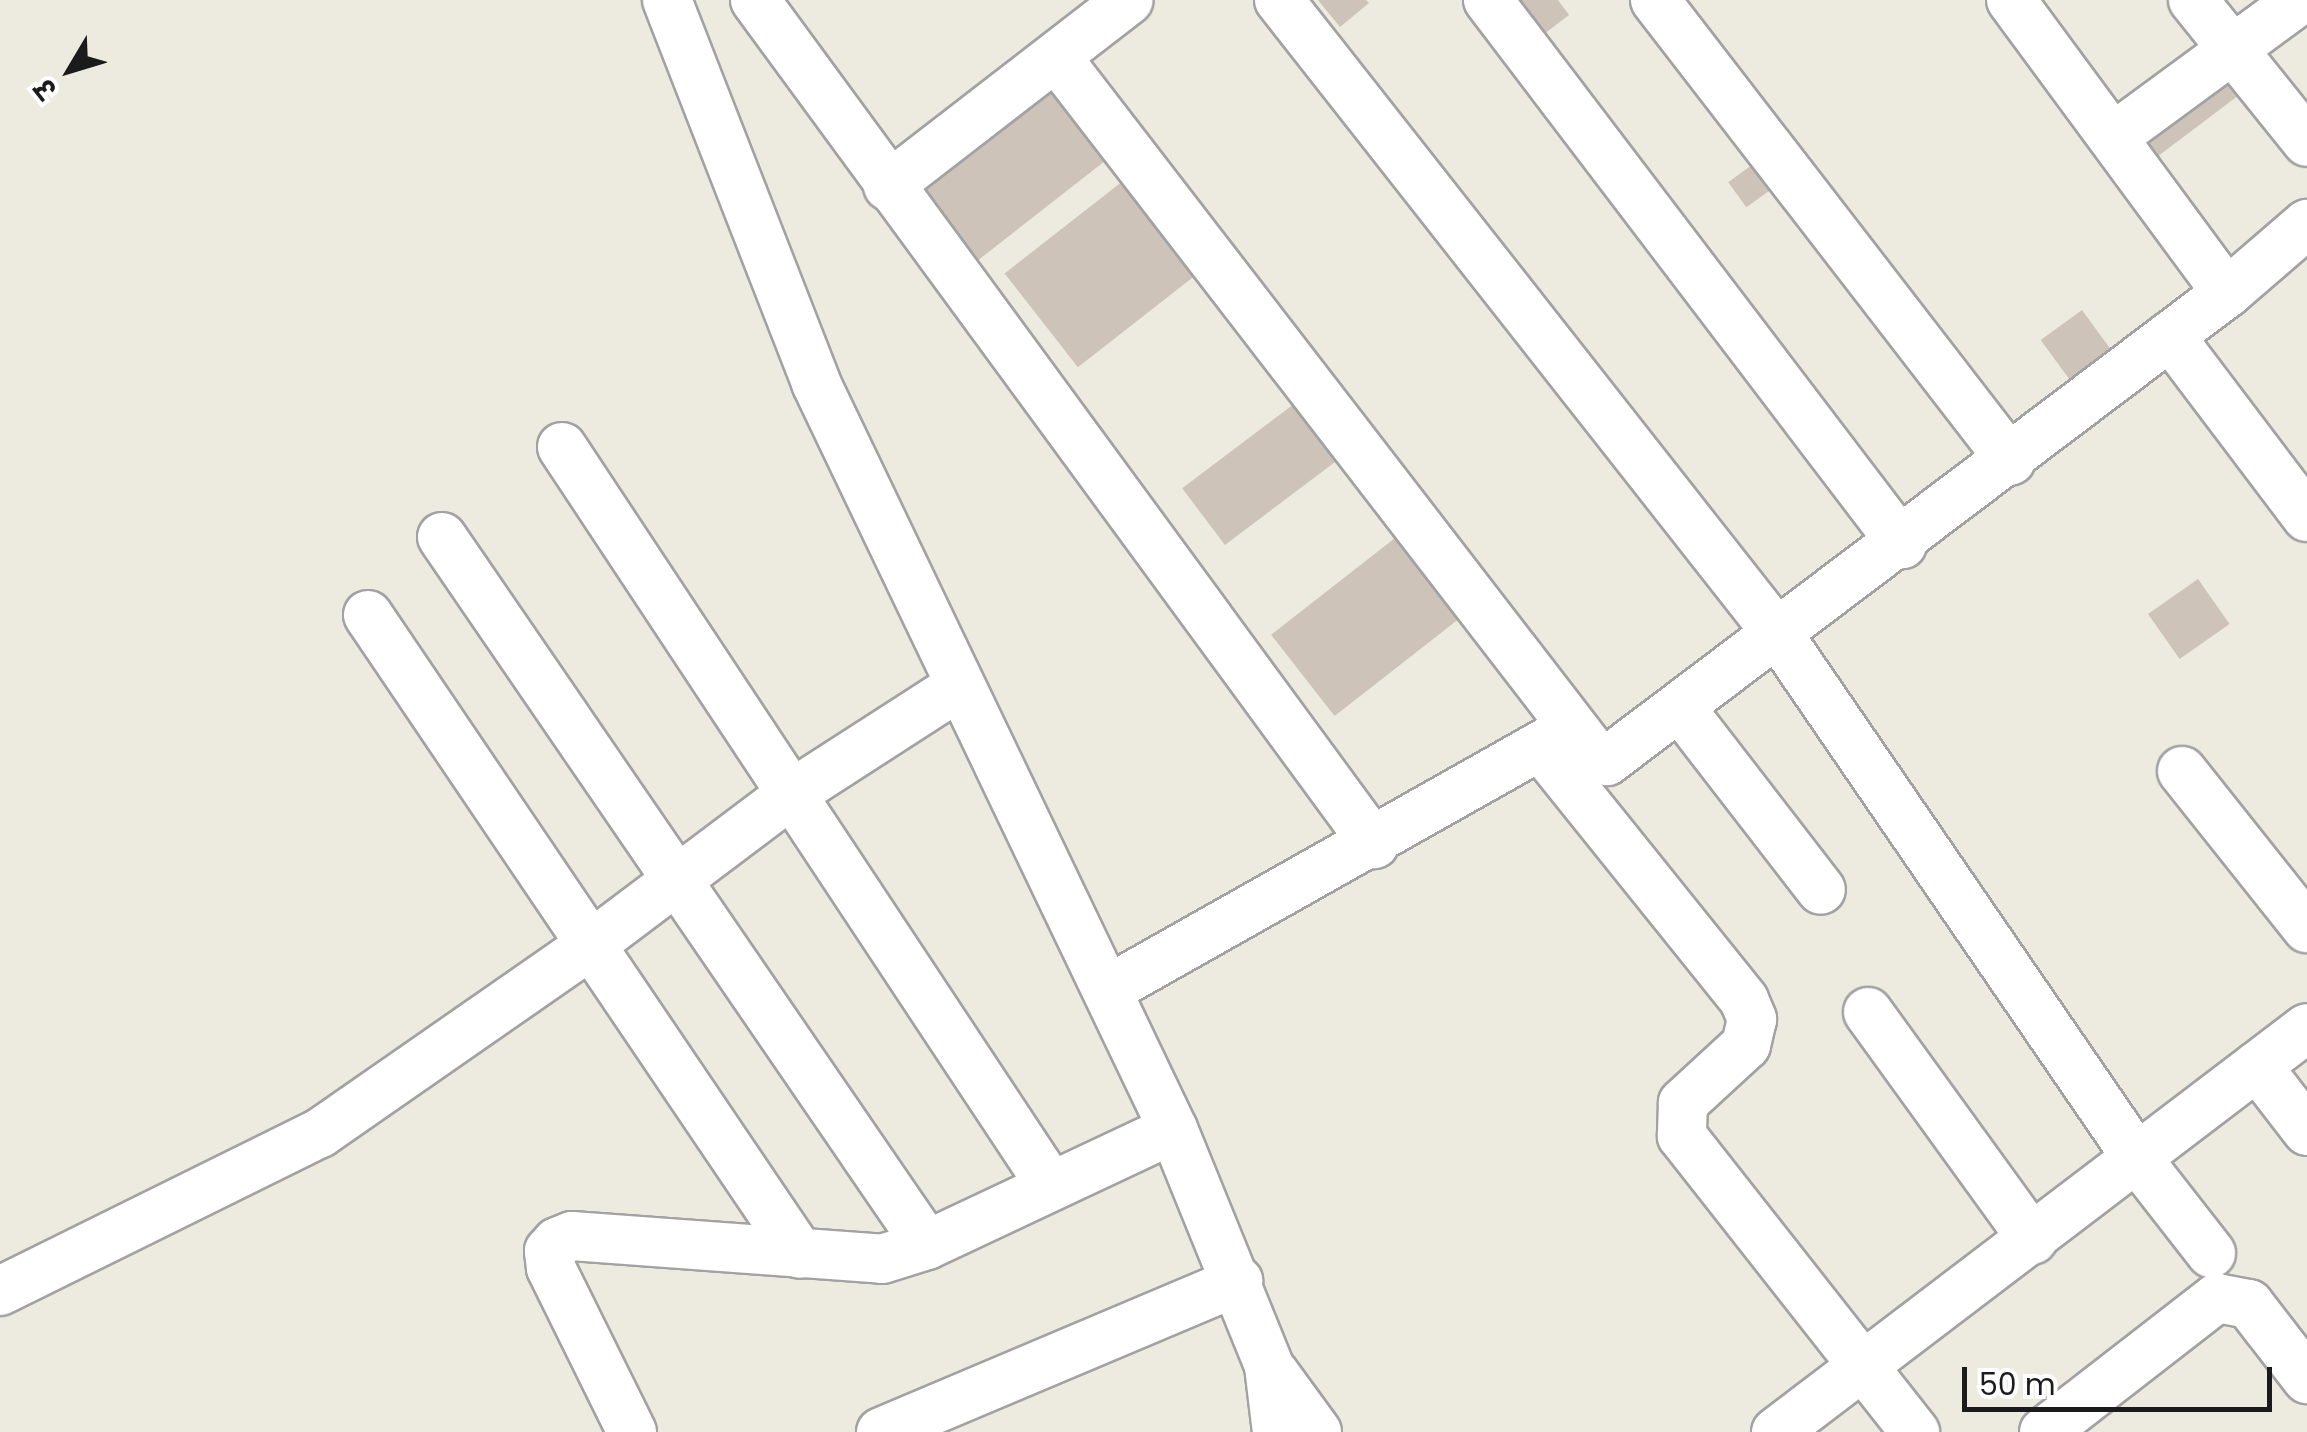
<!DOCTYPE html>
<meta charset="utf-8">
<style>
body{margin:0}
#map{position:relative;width:2307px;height:1432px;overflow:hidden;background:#edeadf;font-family:Poppins,"Noto Sans Devanagari",sans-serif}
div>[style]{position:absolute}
.building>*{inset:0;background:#cdc3b8;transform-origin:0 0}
.roads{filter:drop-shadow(2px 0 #a2a2a2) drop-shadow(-2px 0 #a2a2a2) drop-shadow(0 2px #a2a2a2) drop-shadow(0 -2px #a2a2a2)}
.minor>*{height:48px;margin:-24px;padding:0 24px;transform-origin:24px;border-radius:24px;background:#fff}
span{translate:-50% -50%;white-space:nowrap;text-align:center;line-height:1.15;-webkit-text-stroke:9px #fff;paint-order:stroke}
.north{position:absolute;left:20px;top:20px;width:100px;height:100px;-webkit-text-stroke:8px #fff;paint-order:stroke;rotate:232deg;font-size:28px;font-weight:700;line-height:40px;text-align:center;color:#1b1b1b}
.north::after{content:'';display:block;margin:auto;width:35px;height:45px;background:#1b1b1b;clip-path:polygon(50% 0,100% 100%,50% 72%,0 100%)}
.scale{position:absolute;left:1962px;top:1367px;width:310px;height:45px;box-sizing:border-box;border:5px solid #1b1b1b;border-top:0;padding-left:12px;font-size:30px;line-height:35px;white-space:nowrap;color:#1b1b1b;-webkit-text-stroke:8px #fff;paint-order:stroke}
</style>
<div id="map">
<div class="building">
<i style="clip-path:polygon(1318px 0,1366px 0,1369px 3px,1340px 27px)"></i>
<i style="clip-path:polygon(1498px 0,1558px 0,1569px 15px,1531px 44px)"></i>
<i style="left:2237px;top:64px;width:26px;height:127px;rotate:53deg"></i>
<i style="left:1053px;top:90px;width:88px;height:163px;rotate:52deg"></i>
<i style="left:1763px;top:157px;width:31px;height:43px;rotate:54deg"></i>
<i style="left:1137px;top:170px;width:119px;height:168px;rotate:52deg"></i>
<i style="left:2082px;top:310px;width:57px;height:51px;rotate:54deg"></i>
<i style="left:1302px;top:398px;width:71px;height:150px;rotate:53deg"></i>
<i style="left:1413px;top:524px;width:103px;height:180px;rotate:52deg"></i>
<i style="left:2198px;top:579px;width:55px;height:61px;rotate:55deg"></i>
</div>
<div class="roads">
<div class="minor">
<i style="left:667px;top:0;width:411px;rotate:68.7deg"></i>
<i style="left:816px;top:383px;width:827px;rotate:64.43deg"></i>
<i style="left:1173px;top:1129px;width:256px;rotate:67.9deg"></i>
<i style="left:1269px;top:1366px;width:66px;rotate:83.1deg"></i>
<i style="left:755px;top:0;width:1047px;rotate:53.74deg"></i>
<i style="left:1279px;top:0;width:810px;rotate:51.81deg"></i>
<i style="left:1780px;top:637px;width:635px;rotate:55.58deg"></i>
<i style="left:2139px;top:1161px;width:117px;rotate:52deg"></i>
<i style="left:1488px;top:0;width:684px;rotate:52.73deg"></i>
<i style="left:1655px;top:0;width:582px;rotate:52.32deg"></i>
<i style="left:2193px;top:0;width:182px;rotate:51.2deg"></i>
<i style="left:1057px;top:58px;width:878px;rotate:52.36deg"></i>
<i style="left:1593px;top:753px;width:16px;rotate:30deg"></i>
<i style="left:1607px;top:761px;width:777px;rotate:-37.05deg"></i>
<i style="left:2227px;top:293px;width:364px;rotate:-126.4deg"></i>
<i style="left:2116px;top:135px;width:228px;rotate:-36.3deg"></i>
<i style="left:888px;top:186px;width:304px;rotate:-37.7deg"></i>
<i style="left:2227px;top:293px;width:106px;rotate:-40.8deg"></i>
<i style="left:2170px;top:336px;width:227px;rotate:52.9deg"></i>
<i style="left:562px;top:447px;width:886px;rotate:56.51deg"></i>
<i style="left:442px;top:537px;width:858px;rotate:55.59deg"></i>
<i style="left:368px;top:615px;width:771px;rotate:55.94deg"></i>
<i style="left:1682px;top:710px;width:227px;rotate:52.3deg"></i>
<i style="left:1540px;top:746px;width:326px;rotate:51.2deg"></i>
<i style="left:1744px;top:1000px;width:21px;rotate:67deg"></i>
<i style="left:1752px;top:1019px;width:27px;rotate:103deg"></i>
<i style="left:1746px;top:1045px;width:86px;rotate:137.4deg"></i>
<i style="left:1683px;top:1103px;width:33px;rotate:92deg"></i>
<i style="left:1682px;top:1136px;width:377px;rotate:51.8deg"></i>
<i style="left:2182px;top:771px;width:201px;rotate:51.5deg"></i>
<i style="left:1109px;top:989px;width:523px;rotate:-29.41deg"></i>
<i style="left:1868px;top:1012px;width:281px;rotate:54.1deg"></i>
<i style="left:2257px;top:1066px;width:82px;rotate:52.4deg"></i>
<i style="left:0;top:1291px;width:357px;rotate:-26.3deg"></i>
<i style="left:320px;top:1133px;width:326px;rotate:-34.8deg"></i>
<i style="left:588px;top:947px;width:253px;rotate:-37deg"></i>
<i style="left:790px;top:795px;width:201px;rotate:-32.8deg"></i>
<i style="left:1274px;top:1373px;width:73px;rotate:53.9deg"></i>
<i style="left:632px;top:1432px;width:183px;rotate:-116.3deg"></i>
<i style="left:551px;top:1268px;width:17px;rotate:-97deg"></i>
<i style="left:549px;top:1251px;width:12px;rotate:-48deg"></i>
<i style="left:557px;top:1242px;width:16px;rotate:-22deg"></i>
<i style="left:572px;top:1236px;width:311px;rotate:4.2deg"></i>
<i style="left:882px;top:1259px;width:47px;rotate:-17.3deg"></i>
<i style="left:927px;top:1245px;width:272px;rotate:-25.2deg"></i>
<i style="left:881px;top:1432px;width:388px;rotate:-22.9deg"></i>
<i style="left:1776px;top:1432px;width:667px;rotate:-37.26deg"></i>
<i style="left:2044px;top:1432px;width:219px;rotate:-37.8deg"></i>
<i style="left:2217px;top:1298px;width:33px;rotate:11deg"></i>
<i style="left:2249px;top:1304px;width:95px;rotate:52.3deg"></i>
</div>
</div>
<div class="north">उ</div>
<div class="scale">50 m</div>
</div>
